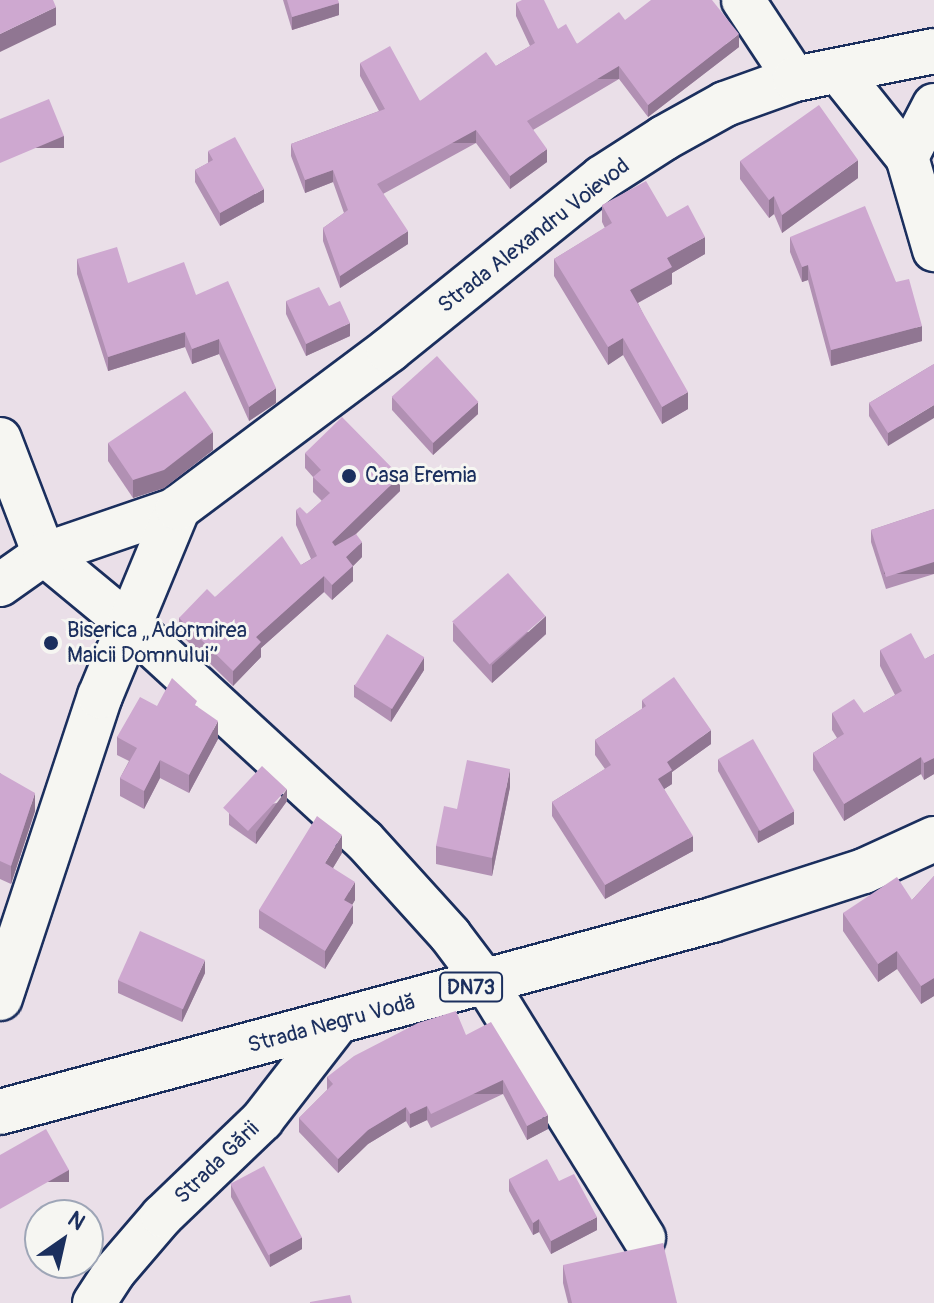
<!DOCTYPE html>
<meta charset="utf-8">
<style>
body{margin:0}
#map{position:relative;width:934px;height:1303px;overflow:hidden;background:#eadfe8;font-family:Pangolin,sans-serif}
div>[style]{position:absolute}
.roads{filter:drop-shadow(2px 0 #1b2f5e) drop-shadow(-2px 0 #1b2f5e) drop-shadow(0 2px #1b2f5e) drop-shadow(0 -2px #1b2f5e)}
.minor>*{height:42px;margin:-21px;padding:0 21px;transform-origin:21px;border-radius:21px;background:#f6f6f2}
.major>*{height:44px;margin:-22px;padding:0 22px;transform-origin:22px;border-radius:22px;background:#f6f6f2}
.wall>*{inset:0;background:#b190b3}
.shaded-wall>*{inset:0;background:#907692;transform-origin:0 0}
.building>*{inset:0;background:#cea8d0;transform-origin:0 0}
.dots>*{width:22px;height:22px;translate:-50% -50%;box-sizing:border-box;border:4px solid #f6f6f2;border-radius:50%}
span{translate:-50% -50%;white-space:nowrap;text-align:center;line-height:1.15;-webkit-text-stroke:6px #f6f6f2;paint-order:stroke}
.shield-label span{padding:2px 6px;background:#f6f6f2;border:2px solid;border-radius:6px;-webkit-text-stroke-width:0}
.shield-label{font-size:20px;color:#1b2f5e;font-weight:700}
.street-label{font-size:22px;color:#1b2f5e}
.poi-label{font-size:22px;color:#1b2f5e}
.left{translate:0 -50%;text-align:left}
.north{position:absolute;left:24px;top:1199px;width:80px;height:80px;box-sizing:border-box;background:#f6f6f2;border:2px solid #9ea6b7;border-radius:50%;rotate:34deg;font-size:22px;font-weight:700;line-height:32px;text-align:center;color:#1b2f5e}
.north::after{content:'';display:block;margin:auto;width:28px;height:36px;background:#1b2f5e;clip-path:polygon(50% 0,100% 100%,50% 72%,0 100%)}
</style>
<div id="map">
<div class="roads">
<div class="minor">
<i style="left:743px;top:0;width:95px;rotate:56.6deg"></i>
<i style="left:838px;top:71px;width:110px;rotate:51.3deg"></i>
<i style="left:934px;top:105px;width:59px;rotate:117.4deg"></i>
<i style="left:907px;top:157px;width:97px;rotate:73.8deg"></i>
<i style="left:0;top:439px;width:123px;rotate:69.1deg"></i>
<i style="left:44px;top:554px;width:113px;rotate:39.6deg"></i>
<i style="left:131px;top:626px;width:316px;rotate:42.6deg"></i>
<i style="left:364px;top:840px;width:128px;rotate:47.8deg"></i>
<i style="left:450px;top:935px;width:60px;rotate:53.1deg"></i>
<i style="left:486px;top:983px;width:300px;rotate:58.2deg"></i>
<i style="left:0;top:585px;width:54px;rotate:-35.2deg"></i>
<i style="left:44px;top:554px;width:142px;rotate:-18.9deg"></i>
<i style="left:94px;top:1303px;width:37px;rotate:-57deg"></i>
<i style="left:114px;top:1272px;width:74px;rotate:-49.4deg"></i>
<i style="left:162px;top:1216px;width:139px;rotate:-43.8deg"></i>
<i style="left:262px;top:1120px;width:124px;rotate:-52.2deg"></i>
</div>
<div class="major">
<i style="left:0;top:998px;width:318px;rotate:-71.7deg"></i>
<i style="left:100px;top:696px;width:204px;rotate:-67.5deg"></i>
<i style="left:178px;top:508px;width:264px;rotate:-36.8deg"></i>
<i style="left:389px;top:350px;width:274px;rotate:-38.9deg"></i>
<i style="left:602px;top:178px;width:74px;rotate:-32.8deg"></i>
<i style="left:664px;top:138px;width:70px;rotate:-29.1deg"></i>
<i style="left:725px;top:104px;width:74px;rotate:-19.7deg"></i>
<i style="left:795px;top:79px;width:142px;rotate:-11.4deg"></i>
<i style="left:0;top:1112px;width:737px;rotate:-15.09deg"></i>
<i style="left:712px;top:920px;width:160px;rotate:-17.9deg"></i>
<i style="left:864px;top:871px;width:77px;rotate:-24.6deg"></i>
</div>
</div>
<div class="wall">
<i style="clip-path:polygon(283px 0,338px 0,339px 15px,292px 30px)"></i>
<i style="clip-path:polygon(516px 3px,558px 29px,577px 44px,625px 20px,739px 47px,648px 117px,619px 79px,533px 130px,547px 162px,510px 189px,476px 143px,383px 194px,408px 244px,340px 288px,323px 241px,323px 228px,344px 213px,333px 182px,305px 193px,291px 156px,291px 144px,379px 111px,360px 76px,360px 63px,420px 101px,496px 66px,530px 46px,516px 16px)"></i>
<i style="clip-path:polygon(208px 151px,264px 202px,220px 226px,195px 182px,195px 170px,208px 163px)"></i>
<i style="clip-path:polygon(740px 161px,858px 178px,782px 233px,774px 214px,769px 218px,740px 179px)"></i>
<i style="clip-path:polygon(602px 205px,667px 217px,705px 254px,672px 273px,672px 284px,638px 303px,688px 409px,662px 424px,623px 355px,608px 365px,554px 276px,554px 259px,605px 228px,602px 222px)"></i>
<i style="clip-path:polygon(790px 237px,896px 282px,922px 341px,831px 366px,808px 280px,802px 282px,790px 252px)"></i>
<i style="clip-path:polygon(77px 259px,128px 283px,196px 295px,276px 403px,249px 421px,219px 354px,192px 364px,185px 347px,108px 371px,77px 274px)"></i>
<i style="clip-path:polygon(286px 301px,329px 306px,350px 336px,306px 356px,286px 314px)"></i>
<i style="clip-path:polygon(934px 364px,888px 446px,869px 416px,869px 403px)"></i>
<i style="clip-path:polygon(392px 397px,478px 414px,433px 455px,392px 410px)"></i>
<i style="clip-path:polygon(108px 443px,213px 450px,164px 488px,133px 498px,108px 461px)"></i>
<i style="clip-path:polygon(305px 453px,400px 491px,356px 534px,362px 557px,353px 566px,353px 581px,332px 600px,324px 592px,261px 648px,261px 657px,233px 686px,179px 633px,179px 618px,215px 597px,301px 565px,311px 559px,296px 525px,296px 510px,307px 514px,322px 501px,313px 492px,313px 477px,305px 468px)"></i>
<i style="clip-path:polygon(934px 509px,934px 574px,886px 589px,871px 542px,871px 530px)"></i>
<i style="clip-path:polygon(453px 623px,546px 634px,492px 683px,453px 641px)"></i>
<i style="clip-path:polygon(880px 650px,925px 659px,934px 654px,934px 774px,924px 780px,921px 774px,844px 821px,813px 770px,813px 753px,837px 738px,832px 730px,832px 713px,864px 713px,895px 695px,880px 666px)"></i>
<i style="clip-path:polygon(424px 670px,391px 722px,354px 697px,354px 685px)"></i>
<i style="clip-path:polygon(642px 700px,711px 744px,672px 772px,672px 784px,664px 789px,693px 851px,605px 899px,552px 816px,552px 802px,605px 769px,595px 755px,595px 740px,642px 709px)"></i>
<i style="clip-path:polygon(157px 706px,197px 706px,218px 739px,189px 793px,160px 778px,144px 809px,120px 796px,120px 778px,129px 761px,117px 755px,117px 737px)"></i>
<i style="clip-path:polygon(718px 759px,794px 824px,758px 843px,718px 771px)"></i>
<i style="clip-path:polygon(0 773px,35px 811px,11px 884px,0 879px)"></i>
<i style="clip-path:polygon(510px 787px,492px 876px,436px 864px,436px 846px,457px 809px)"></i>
<i style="clip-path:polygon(287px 801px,256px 844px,229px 825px,229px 812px)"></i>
<i style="clip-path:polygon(342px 853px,333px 868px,355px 900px,352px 905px,353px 923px,325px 969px,259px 928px,259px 910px)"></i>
<i style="clip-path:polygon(934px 876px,934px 996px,921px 1004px,897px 969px,878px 982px,843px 931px,843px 913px,912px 900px)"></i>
<i style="clip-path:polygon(205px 973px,182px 1022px,118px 993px,118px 980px)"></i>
<i style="clip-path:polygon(466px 1035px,548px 1129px,527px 1140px,503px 1094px,431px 1128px,427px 1120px,410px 1128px,406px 1121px,368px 1144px,338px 1173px,299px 1132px,299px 1118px,327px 1090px,327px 1077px)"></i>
<i style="clip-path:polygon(509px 1179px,559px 1181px,597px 1230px,551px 1254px,539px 1232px,533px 1235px,509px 1191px)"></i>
<i style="clip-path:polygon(231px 1184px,302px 1249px,270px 1267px,231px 1197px)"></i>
<i style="clip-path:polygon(563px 1265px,677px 1303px,568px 1303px,563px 1283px)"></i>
</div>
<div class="shaded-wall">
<i style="clip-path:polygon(339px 3px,339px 15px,292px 30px,292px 17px)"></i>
<i style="clip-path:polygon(56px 7px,56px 25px,0 52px,0 34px)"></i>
<i style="clip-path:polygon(739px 34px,739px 47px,648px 117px,648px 105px)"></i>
<i style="left:619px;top:66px;width:13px;height:107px;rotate:90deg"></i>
<i style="left:476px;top:130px;width:13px;height:113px;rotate:90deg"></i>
<i style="left:64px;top:136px;width:12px;height:69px;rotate:90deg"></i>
<i style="clip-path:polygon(547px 149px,547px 162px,510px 189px,510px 176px)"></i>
<i style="clip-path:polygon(858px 160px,858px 178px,782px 233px,782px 215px)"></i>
<i style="clip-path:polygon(333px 170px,333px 182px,305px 193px,305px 180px)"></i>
<i style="clip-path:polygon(264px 189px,264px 202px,220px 226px,220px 213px)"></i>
<i style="clip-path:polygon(774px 196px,774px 214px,769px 218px,769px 200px)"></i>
<i style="clip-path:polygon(408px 231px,408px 244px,340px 288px,340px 276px)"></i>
<i style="clip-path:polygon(705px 237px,705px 254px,672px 273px,672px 284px,630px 307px,630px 290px,667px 258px)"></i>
<i style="clip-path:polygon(808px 265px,808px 280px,802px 282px,802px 267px)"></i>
<i style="clip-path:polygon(350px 323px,350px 336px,306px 356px,306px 344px)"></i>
<i style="clip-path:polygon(922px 326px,922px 341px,831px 366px,831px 350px)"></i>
<i style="clip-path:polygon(185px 332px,185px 347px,108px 371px,108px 357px)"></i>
<i style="clip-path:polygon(623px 338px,623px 355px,608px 365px,608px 347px)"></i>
<i style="clip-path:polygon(219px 339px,219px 354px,192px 364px,192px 349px)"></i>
<i style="clip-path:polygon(276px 388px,276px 403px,249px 421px,249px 407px)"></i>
<i style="clip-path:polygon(688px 392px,688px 409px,662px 424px,662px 407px)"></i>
<i style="clip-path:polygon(478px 402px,478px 414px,433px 455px,433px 442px)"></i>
<i style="clip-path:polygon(934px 405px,934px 418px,888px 446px,888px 433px)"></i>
<i style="clip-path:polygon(213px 432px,213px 450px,164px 488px,133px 498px,133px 480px)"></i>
<i style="clip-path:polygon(400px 476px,400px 491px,332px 557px,332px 542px)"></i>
<i style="clip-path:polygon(362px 542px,362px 557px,353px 566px,353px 581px,332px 600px,332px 585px,346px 557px)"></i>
<i style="left:934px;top:562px;width:12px;height:50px;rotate:90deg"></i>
<i style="clip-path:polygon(324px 576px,324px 592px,261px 648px,261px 657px,233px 686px,233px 671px,256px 637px)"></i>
<i style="clip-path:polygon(546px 616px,546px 634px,492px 683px,492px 665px)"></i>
<i style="clip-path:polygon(424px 657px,424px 670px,391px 722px,391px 709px)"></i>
<i style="clip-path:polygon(218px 721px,218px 739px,189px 793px,189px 775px)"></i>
<i style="clip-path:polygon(711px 730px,711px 744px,672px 772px,672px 784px,658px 793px,658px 779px,667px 762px)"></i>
<i style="clip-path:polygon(921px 757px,921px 774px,844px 821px,844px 804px)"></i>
<i style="clip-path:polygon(934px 758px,934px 774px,924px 780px,924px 763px)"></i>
<i style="clip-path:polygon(160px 760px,160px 778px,144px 809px,144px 791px)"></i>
<i style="clip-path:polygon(510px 769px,510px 787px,492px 876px,492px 858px)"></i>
<i style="clip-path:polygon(287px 789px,287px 801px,256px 844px,256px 832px)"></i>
<i style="clip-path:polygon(35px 793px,35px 811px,11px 884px,11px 866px)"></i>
<i style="clip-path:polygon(794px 811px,794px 824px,758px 843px,758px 831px)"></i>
<i style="clip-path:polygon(342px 835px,342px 853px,325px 881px,325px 863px)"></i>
<i style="clip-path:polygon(693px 836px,693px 851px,605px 899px,605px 885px)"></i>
<i style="clip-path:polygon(355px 882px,355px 900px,344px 918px,344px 900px)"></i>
<i style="clip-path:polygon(353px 905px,353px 923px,325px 969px,325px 951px)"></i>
<i style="clip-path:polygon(897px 951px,897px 969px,878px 982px,878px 964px)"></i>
<i style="clip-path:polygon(205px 960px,205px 973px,182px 1022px,182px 1010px)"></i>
<i style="clip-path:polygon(934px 978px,934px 996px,921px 1004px,921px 986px)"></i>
<i style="left:503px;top:1080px;width:14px;height:80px;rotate:90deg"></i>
<i style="clip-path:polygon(427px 1106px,427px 1120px,410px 1128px,410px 1114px)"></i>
<i style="clip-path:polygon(406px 1107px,406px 1121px,368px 1144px,338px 1173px,338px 1159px,368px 1130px)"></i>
<i style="clip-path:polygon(548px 1115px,548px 1129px,527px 1140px,527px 1126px)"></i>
<i style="left:69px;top:1170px;width:12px;height:79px;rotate:90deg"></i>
<i style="clip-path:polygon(597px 1217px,597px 1230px,551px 1254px,551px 1241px)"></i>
<i style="clip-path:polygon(539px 1219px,539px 1232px,533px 1235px,533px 1223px)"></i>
<i style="clip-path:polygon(302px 1237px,302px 1249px,270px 1267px,270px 1254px)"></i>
</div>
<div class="building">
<i style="clip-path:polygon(0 0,53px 0,56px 7px,0 34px)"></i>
<i style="clip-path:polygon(287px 0,338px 0,339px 3px,292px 17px)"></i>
<i style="clip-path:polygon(522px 0,544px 0,558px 29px,566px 24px,577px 44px,619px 12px,625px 20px,651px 0,712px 0,739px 34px,648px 105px,619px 66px,527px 121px,547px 149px,510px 176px,476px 130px,377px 184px,408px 231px,340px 276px,323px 228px,348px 210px,333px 170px,305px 180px,291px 144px,385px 109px,360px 63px,390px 46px,420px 101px,486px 52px,496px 66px,535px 43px,516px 3px)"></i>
<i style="clip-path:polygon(49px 99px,64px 136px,0 163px,0 119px)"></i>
<i style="clip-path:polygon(819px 105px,858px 160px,782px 215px,774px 196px,769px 200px,740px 161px)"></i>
<i style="clip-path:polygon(235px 137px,264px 189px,220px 213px,195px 170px,213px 160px,208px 151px)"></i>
<i style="clip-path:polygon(646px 181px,667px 217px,688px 205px,705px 237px,667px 258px,672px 267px,630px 290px,688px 392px,662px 407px,623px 338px,608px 347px,554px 259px,612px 223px,602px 205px)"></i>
<i style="clip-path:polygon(865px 206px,896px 282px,909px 279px,922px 326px,831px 350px,808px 265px,802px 267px,790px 237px)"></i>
<i style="clip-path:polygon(117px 247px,128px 283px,184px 262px,196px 295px,228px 281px,276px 388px,249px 407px,219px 339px,192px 349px,185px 332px,108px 357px,77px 259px)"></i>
<i style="clip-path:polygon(319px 287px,329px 306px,340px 301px,350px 323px,306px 344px,286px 301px)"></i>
<i style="left:437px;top:356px;width:62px;height:61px;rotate:48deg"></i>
<i style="clip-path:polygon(934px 364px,934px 405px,888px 433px,869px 403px)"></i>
<i style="clip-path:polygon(185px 391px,213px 432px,164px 470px,133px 480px,108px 443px)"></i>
<i style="clip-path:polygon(342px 417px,400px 476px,332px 542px,335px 546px,356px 534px,362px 542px,346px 557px,353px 566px,332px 585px,324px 576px,256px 637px,261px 642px,233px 671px,179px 618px,207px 589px,215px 597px,282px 536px,301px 565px,317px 556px,296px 510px,300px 507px,307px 514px,330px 493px,313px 477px,321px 470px,305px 453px)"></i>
<i style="clip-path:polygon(934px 509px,934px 562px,886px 577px,871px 530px)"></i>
<i style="left:508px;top:573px;width:57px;height:74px;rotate:49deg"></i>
<i style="clip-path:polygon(911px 633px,925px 659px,934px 654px,934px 758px,924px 763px,921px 757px,844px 804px,813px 753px,844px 734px,832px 713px,854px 699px,864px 713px,902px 691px,880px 650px)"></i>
<i style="left:387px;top:634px;width:44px;height:61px;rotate:32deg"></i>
<i style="clip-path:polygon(674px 677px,711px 730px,667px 762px,672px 770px,658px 779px,693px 836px,605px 885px,552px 802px,611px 765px,595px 740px,646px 706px,642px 700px)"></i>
<i style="clip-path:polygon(172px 678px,197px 701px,195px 705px,218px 721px,189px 775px,160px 760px,144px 791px,120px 778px,137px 748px,117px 737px,140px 697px,157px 706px)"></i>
<i style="left:753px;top:739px;width:83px;height:40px;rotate:60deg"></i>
<i style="clip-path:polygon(467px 760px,510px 769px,492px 858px,436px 846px,444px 806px,457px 809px)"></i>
<i style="left:262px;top:766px;width:34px;height:57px;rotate:43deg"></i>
<i style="clip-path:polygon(0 773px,35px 793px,11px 866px,0 861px)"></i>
<i style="clip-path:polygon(317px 816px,342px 835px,325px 863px,355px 882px,344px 900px,353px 905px,325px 951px,259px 910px)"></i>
<i style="clip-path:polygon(934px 876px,934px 978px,921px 986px,897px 951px,878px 964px,843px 913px,897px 877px,912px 900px)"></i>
<i style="left:140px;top:931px;width:71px;height:54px;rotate:24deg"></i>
<i style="clip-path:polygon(456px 1011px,466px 1035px,491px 1022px,548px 1115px,527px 1126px,503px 1080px,431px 1114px,427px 1106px,410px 1114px,406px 1107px,368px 1130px,338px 1159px,299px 1118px,333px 1084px,327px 1077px,354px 1056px,418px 1023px)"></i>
<i style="clip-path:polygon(46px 1129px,69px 1170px,0 1209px,0 1155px)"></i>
<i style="clip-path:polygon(547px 1159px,559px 1181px,574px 1174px,597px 1217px,551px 1241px,539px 1219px,533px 1223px,509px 1179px)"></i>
<i style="left:264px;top:1166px;width:81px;height:38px;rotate:62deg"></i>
<i style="clip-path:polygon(663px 1243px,677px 1303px,572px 1303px,563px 1265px)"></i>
<i style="clip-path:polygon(350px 1295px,352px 1303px,310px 1303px,310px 1302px)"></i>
</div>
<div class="dots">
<i style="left:349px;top:476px;background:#1b2f5e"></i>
<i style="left:51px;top:643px;background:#1b2f5e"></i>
</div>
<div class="shield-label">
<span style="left:471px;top:987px">DN73</span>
</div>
<div class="street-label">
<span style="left:534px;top:236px;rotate:-38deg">Strada Alexandru Voievod</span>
<span style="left:332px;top:1024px;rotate:-15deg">Strada Negru Vodă</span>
<span style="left:217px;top:1163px;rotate:-44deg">Strada Gării</span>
</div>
<div class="poi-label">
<span class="left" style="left:365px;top:476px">Casa Eremia</span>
<span class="left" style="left:67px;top:643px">Biserica „Adormirea<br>Maicii Domnului”</span>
</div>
<div class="north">N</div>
</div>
